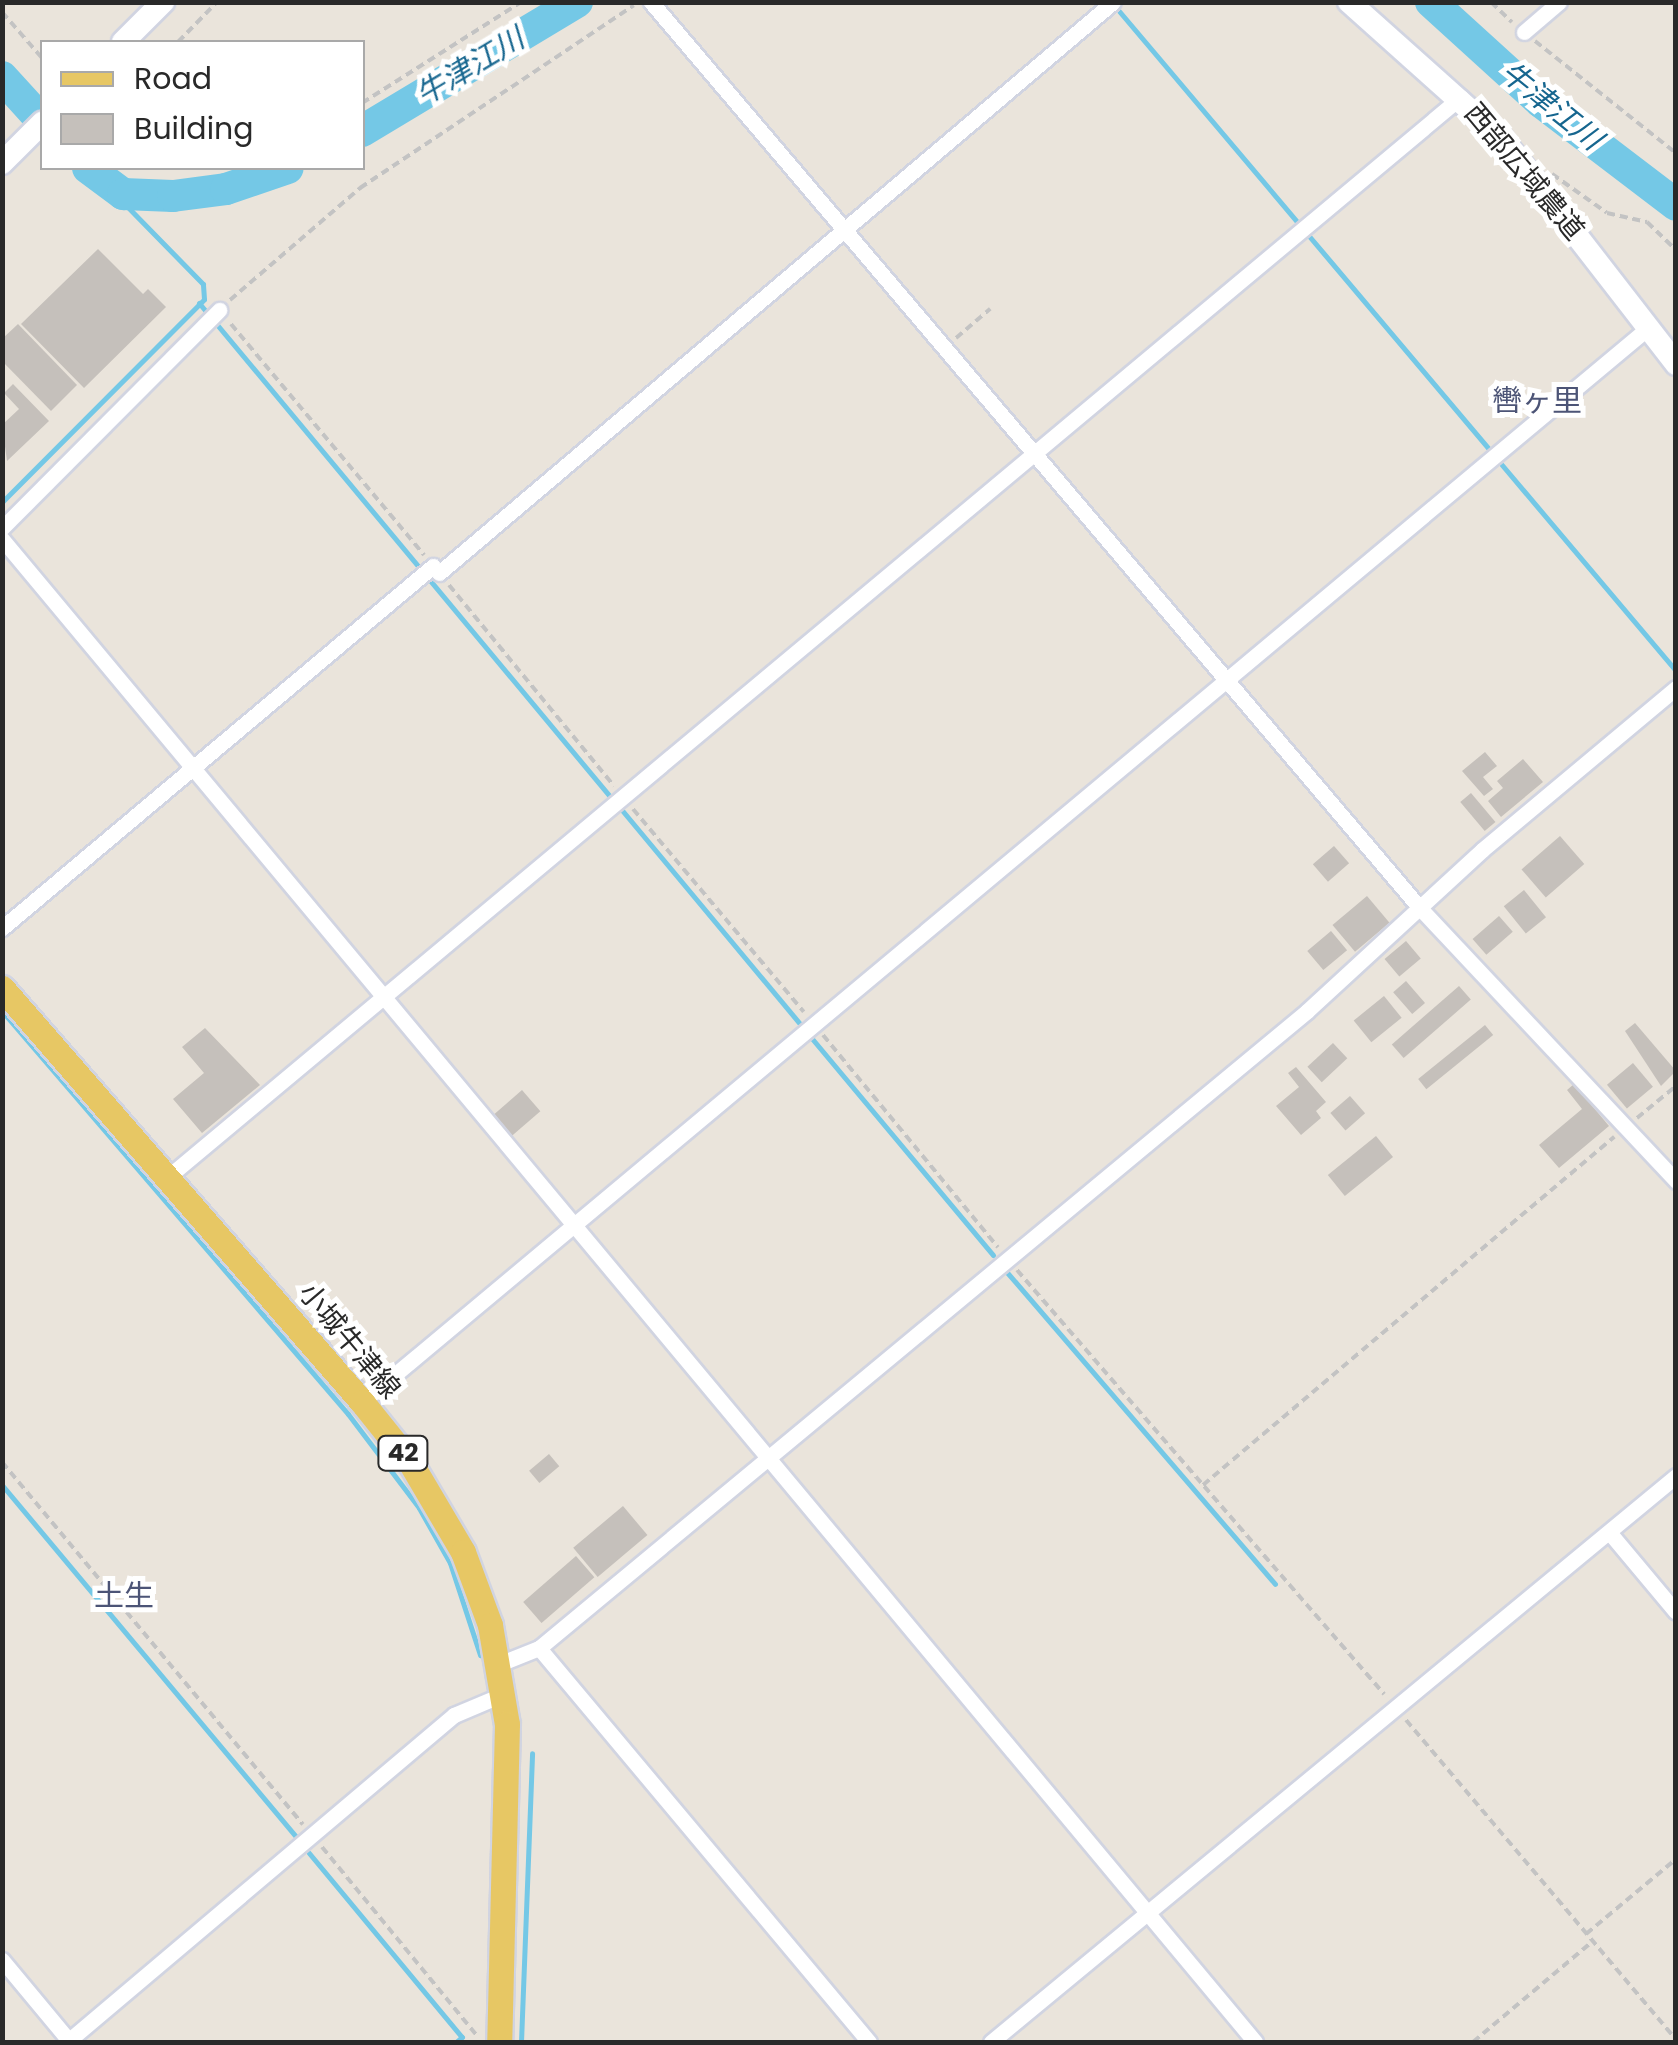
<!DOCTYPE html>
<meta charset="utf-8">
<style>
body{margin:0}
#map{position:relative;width:1678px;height:2045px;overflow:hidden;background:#eae4db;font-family:Poppins,"Noto Sans JP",sans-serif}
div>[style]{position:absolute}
.stream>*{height:5px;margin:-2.5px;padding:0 2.5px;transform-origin:2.5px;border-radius:2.5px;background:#74c8e6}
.river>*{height:32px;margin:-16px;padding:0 16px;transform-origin:16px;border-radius:16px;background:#74c8e6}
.building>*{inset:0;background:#c5c0bb;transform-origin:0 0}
.path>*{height:4px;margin-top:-2px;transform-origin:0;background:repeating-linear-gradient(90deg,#c3c3c3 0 8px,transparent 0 13px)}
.roads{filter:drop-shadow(2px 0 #d1d4e1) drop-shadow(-2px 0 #d1d4e1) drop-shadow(0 2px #d1d4e1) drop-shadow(0 -2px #d1d4e1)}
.street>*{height:15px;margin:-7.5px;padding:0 7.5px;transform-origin:7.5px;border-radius:7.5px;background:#fff}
.secondary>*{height:22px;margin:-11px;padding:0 11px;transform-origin:11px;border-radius:11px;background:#fff}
.primary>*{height:25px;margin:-12.5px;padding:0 12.5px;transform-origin:12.5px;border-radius:12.5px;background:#e7c764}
span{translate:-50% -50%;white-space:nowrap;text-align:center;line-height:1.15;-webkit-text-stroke:10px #fff;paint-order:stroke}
.shield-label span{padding:2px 8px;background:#fff;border:2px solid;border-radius:8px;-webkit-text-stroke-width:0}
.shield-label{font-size:25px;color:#292929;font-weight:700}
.street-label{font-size:28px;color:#292929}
.water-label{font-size:30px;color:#16668f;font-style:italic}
.neighbourhood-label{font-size:30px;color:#4c5476}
.frame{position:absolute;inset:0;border:5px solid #292929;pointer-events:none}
.legend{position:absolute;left:40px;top:40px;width:325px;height:130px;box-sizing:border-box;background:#fff;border:2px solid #a9a9a9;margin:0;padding:12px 18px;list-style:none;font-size:30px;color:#292929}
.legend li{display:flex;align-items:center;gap:20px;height:50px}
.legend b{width:50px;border:2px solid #a9a9a9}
</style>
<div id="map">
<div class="stream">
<i style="left:1119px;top:11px;width:277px;rotate:49.8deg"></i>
<i style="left:1309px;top:236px;width:277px;rotate:49.8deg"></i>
<i style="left:199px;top:303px;width:647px;rotate:50.21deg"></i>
<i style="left:1502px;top:465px;width:270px;rotate:49.8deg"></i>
<i style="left:2px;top:502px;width:286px;rotate:-45.1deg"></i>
<i style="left:204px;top:299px;width:15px;rotate:-94deg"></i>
<i style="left:203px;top:284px;width:137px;rotate:-134.4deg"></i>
<i style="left:621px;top:809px;width:278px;rotate:50.2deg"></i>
<i style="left:2px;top:1011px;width:531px;rotate:49.35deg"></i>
<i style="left:348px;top:1414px;width:118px;rotate:52.9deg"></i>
<i style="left:419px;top:1508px;width:63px;rotate:60.6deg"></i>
<i style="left:450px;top:1563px;width:97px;rotate:71.9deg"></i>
<i style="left:809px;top:1035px;width:287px;rotate:50.1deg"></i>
<i style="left:1005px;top:1270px;width:414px;rotate:49.3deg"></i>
<i style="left:2px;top:1485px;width:457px;rotate:50.1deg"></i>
<i style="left:309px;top:1853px;width:239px;rotate:50.3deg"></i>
<i style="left:462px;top:2037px;width:8px;rotate:140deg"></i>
<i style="left:521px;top:2042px;width:289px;rotate:-87.8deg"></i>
</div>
<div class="river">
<i style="left:1431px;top:2px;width:149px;rotate:42.3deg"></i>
<i style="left:1541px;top:102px;width:170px;rotate:37.3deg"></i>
<i style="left:2px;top:77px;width:59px;rotate:47.7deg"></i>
<i style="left:362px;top:131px;width:251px;rotate:-31deg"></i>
<i style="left:88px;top:168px;width:44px;rotate:36.6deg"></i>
<i style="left:123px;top:194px;width:50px;rotate:2.3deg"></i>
<i style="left:173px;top:196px;width:53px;rotate:-7.5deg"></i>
<i style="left:226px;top:189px;width:65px;rotate:-18.7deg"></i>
</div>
<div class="building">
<i style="clip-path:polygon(98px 249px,143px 294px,148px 289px,166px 307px,84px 388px,21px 324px)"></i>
<i style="clip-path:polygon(18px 324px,77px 385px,51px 411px,2px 361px,2px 339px)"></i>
<i style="clip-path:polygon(13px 384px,49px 421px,7px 461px,2px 425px,19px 409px,4px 393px)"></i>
<i style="clip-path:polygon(1485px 752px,1497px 766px,1483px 777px,1493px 789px,1484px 796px,1462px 771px)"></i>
<i style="clip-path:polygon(1523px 759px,1543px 782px,1501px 817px,1488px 801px,1503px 788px,1497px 781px)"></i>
<i style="left:1471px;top:793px;width:38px;height:14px;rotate:50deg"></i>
<i style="left:1560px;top:836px;width:37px;height:51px;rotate:49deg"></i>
<i style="left:1334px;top:846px;width:23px;height:28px;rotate:49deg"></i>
<i style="left:1524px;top:890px;width:35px;height:26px;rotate:51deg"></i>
<i style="left:1367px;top:896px;width:35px;height:45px;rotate:50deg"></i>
<i style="left:1499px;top:916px;width:21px;height:35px;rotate:49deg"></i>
<i style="left:1331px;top:931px;width:25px;height:31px;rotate:50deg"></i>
<i style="left:1406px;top:941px;width:23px;height:28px;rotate:50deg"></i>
<i style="left:1406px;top:981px;width:29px;height:17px;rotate:49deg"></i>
<i style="left:1459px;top:986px;width:18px;height:89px;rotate:49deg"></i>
<i style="left:1384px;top:996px;width:28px;height:39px;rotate:51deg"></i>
<i style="clip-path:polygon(1635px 1023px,1676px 1071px,1661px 1086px,1625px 1031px)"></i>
<i style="left:1485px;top:1025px;width:13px;height:86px;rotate:51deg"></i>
<i style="clip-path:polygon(205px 1028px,260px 1085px,202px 1133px,173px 1099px,204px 1073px,182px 1047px)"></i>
<i style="left:1333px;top:1043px;width:21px;height:35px;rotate:47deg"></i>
<i style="left:1633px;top:1063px;width:31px;height:34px;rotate:50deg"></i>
<i style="clip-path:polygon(1296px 1067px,1326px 1102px,1316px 1111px,1321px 1118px,1301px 1135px,1276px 1106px,1299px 1087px,1288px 1073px)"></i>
<i style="clip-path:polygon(1574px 1084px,1609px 1126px,1559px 1168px,1539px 1145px,1582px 1109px,1567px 1090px)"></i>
<i style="left:522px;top:1090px;width:28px;height:38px;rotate:49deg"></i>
<i style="left:1350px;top:1096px;width:23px;height:26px;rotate:49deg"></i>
<i style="left:1376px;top:1136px;width:27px;height:62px;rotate:51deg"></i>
<i style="left:549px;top:1454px;width:16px;height:26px;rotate:50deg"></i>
<i style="left:623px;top:1506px;width:38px;height:65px;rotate:50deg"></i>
<i style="left:576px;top:1556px;width:28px;height:70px;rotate:49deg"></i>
</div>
<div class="path">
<i style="left:1491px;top:2px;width:29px;rotate:44deg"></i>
<i style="left:2px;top:12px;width:61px;rotate:49deg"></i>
<i style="left:1535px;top:41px;width:180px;rotate:38.5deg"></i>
<i style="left:178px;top:42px;width:56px;rotate:-45.7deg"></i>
<i style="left:362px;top:103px;width:188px;rotate:-32.4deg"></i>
<i style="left:150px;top:168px;width:60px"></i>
<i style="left:1552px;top:174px;width:67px;rotate:35.3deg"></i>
<i style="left:1607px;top:213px;width:41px;rotate:12.7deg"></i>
<i style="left:1647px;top:222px;width:40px;rotate:44deg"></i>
<i style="left:230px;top:300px;width:172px;rotate:-40.7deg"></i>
<i style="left:360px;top:188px;width:329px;rotate:-33.7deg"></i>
<i style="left:231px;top:324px;width:301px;rotate:50.1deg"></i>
<i style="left:956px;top:338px;width:45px;rotate:-40.5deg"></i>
<i style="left:449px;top:585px;width:260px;rotate:50.6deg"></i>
<i style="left:633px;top:809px;width:265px;rotate:49.9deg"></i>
<i style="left:823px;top:1035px;width:275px;rotate:50.5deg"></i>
<i style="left:1637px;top:1118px;width:50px;rotate:-39.4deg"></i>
<i style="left:1017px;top:1270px;width:561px;rotate:49.12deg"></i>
<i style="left:2px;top:1462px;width:471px;rotate:50.3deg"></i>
<i style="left:1203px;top:1485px;width:539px;rotate:-40.26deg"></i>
<i style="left:1406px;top:1720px;width:419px;rotate:49.8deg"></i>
<i style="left:322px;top:1847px;width:246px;rotate:50.6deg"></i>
<i style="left:1586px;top:1934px;width:117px;rotate:-39.8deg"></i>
<i style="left:1473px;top:2042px;width:157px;rotate:-40.1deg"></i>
</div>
<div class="roads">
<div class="street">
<i style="left:651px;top:2px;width:1187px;rotate:49.68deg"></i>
<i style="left:1419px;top:907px;width:376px;rotate:46.8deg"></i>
<i style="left:1524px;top:32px;width:46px;rotate:-40.6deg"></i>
<i style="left:2px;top:528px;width:308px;rotate:-45.1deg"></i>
<i style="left:2px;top:539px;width:1957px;rotate:50.18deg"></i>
<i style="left:439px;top:573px;width:883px;rotate:-40.27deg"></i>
<i style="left:2px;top:928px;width:563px;rotate:-40.03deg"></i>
<i style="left:169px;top:1176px;width:1683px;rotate:-39.87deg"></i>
<i style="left:362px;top:1402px;width:1675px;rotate:-39.87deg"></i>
<i style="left:1609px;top:1532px;width:104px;rotate:50.1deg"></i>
<i style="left:539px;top:1648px;width:514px;rotate:50.05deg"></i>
<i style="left:499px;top:1664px;width:43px;rotate:-21.8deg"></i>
<i style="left:539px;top:1648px;width:998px;rotate:-39.67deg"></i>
<i style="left:1307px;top:1011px;width:238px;rotate:-42.6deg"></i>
<i style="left:1482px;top:850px;width:253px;rotate:-39.9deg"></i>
<i style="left:2px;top:1960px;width:107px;rotate:50.3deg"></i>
<i style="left:67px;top:2042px;width:507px;rotate:-40.2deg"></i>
<i style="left:454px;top:1715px;width:54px;rotate:-22.8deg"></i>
<i style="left:991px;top:2042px;width:889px;rotate:-39.57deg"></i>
</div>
<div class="secondary">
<i style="left:1349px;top:2px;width:204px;rotate:41.8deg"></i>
<i style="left:1501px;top:138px;width:286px;rotate:52.2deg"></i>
<i style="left:123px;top:42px;width:57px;rotate:-45deg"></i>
<i style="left:2px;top:163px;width:57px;rotate:-45deg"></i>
</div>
<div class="primary">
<i style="left:2px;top:988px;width:549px;rotate:48.99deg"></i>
<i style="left:362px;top:1402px;width:77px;rotate:51.3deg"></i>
<i style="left:410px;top:1462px;width:104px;rotate:59.5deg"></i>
<i style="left:463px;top:1552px;width:78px;rotate:69.7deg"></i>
<i style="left:490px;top:1625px;width:100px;rotate:80.3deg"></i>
<i style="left:507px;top:1724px;width:318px;rotate:91.4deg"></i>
</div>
</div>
<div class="shield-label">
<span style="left:403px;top:1453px">42</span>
</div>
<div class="street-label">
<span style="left:1524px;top:172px;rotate:50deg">西部広域農道</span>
<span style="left:349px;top:1341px;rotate:50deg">小城牛津線</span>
</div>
<div class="water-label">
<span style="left:470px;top:67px;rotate:-31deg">牛津江川</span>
<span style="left:1551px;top:106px;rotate:39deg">牛津江川</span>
</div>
<div class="neighbourhood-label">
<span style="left:1537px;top:401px">轡ヶ里</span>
<span style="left:124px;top:1596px">土生</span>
</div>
<div class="frame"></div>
<ul class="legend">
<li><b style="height:12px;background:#e7c764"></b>Road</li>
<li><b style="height:28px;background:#c5c0bb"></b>Building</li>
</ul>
</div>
